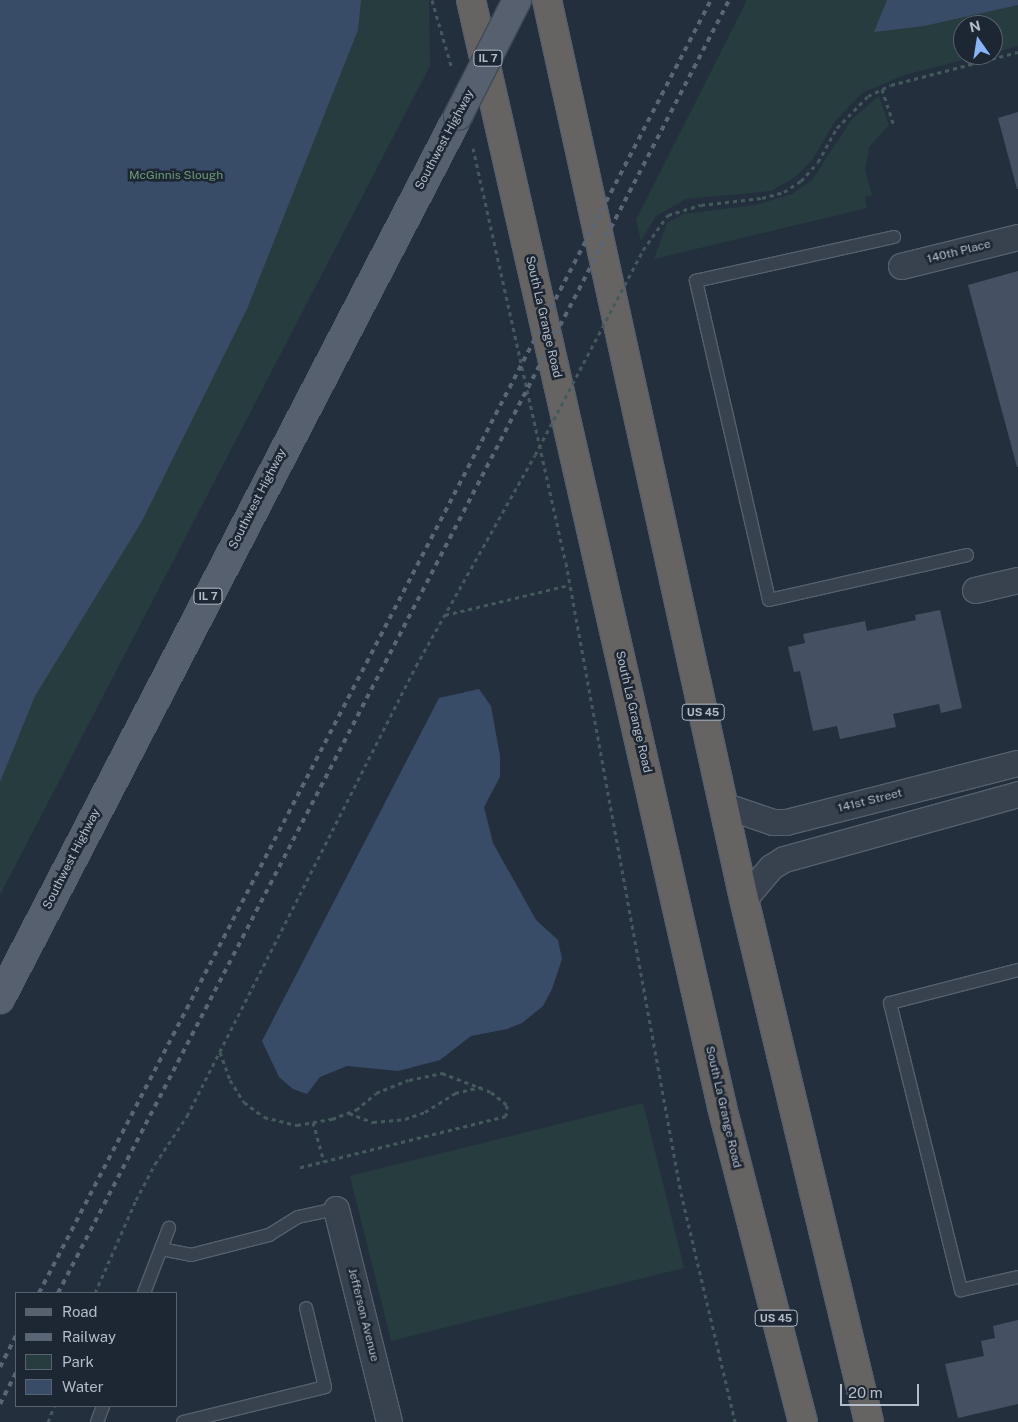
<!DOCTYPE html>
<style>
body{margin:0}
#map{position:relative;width:1018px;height:1422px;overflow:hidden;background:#242f3e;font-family:"Public Sans",sans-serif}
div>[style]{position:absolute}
.green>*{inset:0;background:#263c3f;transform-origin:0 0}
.water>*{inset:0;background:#394c67}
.building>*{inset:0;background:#455162}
.path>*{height:3px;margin-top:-1.5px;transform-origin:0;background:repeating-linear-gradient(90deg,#44595c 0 4px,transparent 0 8px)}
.roads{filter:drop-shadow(1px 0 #565f6c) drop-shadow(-1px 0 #565f6c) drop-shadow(0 1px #565f6c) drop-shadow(0 -1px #565f6c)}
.service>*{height:12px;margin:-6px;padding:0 6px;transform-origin:6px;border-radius:6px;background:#38414e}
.minor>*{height:25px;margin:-12.5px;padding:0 12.5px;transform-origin:12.5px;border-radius:12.5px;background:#38414e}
.primary>*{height:28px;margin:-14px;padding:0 14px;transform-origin:14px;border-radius:14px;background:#56606e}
.trunk>*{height:28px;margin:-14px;padding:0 14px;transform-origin:14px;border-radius:14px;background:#656462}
.rail>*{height:4px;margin-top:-2px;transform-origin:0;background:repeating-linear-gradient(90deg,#5a6575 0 5px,transparent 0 10px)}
.path-bridge>*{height:3px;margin-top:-1.5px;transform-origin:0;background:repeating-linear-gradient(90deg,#44595c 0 4px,transparent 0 8px)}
.bridges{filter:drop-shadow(1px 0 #414a57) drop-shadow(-1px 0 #414a57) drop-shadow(0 1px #414a57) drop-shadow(0 -1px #414a57)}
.primary-bridge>*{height:28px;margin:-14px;padding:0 14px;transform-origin:14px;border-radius:14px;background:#56606e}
span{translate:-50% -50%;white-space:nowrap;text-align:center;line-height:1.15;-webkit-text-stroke:5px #1d2633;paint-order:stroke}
.shield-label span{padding:1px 4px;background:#1d2633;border:1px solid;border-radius:4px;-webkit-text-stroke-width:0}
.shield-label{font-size:11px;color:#b4bcc9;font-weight:700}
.street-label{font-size:12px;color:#b4bcc9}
.park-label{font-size:12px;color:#6b9a76}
.legend{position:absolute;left:15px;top:1292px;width:162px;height:115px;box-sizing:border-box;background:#1d2633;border:1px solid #59626f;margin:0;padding:6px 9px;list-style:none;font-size:15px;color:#b4bcc9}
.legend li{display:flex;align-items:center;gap:10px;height:25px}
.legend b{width:25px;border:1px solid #59626f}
.north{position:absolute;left:953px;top:15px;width:50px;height:50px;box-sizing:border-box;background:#1d2633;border:1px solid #59626f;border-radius:50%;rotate:347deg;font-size:14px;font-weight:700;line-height:20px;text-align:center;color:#b4bcc9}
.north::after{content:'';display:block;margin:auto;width:18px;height:22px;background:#8ab4f8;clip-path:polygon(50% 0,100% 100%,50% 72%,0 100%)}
.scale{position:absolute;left:840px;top:1384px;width:79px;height:22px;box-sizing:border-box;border:2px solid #b4bcc9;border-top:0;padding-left:6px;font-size:15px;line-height:18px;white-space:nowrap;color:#b4bcc9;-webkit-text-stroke:4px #1d2633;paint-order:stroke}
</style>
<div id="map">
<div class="green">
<i style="clip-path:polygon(0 0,429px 0,430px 66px,0 895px)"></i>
<i style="clip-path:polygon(747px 0,1018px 0,1018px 46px,993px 53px,993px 25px,963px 25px,963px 55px,983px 55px,904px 75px,862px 93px,835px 121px,813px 159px,795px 177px,771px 191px,686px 199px,656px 216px,641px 241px,636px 220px)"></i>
<i style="clip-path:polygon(879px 96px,889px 125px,869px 147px,865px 171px,872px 195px,865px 197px,867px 208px,654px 259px,667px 223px,684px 214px,755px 205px,792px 194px,812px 180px,852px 119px)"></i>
<i style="left:643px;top:1103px;width:170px;height:302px;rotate:76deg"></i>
</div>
<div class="water">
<i style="clip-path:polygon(0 0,361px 0,358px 30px,247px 309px,142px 521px,35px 696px,0 782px)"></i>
<i style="clip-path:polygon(887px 0,1018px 0,1018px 5px,924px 26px,874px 32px)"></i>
<i style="clip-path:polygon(479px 689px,491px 706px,500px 756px,500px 777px,484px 807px,493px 843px,536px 920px,558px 940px,562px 959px,552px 989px,543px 1006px,522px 1023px,507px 1029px,471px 1036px,440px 1060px,398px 1071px,347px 1066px,320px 1077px,307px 1094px,293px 1089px,279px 1077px,262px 1041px,439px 698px)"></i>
</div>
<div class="building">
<i style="clip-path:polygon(1018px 112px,1018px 189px,1017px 189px,998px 118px)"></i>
<i style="clip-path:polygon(1018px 271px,1018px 467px,1017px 467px,968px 285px)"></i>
<i style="clip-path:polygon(940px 610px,962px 708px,941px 713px,939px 704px,893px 714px,896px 727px,840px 739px,837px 726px,813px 731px,800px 671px,794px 672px,788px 647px,805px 643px,803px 634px,865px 621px,867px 631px,916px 620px,915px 615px)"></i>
<i style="clip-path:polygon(1018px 1320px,1018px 1404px,958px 1418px,945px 1364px,984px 1356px,981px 1341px,995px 1338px,993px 1326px)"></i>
</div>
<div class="path">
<i style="left:432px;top:0;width:72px;rotate:73.8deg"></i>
<i style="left:882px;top:89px;width:36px;rotate:72deg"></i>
<i style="left:473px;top:148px;width:425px;rotate:77.4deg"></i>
<i style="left:566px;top:563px;width:640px;rotate:79.66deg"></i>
<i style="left:681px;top:1193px;width:235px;rotate:76.7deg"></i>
<i style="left:643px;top:250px;width:43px;rotate:-54.5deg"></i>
<i style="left:668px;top:215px;width:34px;rotate:-17deg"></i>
<i style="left:701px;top:205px;width:61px;rotate:-6.5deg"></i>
<i style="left:762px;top:198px;width:23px;rotate:-15deg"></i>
<i style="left:784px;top:192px;width:20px;rotate:-33deg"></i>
<i style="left:801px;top:181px;width:25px;rotate:-48deg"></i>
<i style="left:818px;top:162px;width:39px;rotate:-61deg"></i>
<i style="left:837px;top:128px;width:45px;rotate:-45.9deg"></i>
<i style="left:868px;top:96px;width:25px;rotate:-26deg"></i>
<i style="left:891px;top:85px;width:131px;rotate:-14.6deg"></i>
<i style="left:445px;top:615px;width:128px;rotate:-13.6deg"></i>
<i style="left:220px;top:1052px;width:30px;rotate:70deg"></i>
<i style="left:230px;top:1080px;width:26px;rotate:58deg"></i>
<i style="left:244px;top:1102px;width:25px;rotate:37deg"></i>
<i style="left:264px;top:1117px;width:34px;rotate:14deg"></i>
<i style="left:297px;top:1125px;width:36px;rotate:-10deg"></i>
<i style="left:332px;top:1119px;width:26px;rotate:-21deg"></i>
<i style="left:356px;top:1110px;width:26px;rotate:-40deg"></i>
<i style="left:376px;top:1093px;width:35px;rotate:-22deg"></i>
<i style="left:409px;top:1080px;width:34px;rotate:-12deg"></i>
<i style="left:442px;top:1073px;width:53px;rotate:21.2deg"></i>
<i style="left:491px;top:1092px;width:21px;rotate:39deg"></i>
<i style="left:507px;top:1105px;width:11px;rotate:95deg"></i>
<i style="left:506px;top:1116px;width:215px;rotate:166deg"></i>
<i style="left:349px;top:1113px;width:26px;rotate:21deg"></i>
<i style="left:373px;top:1122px;width:32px;rotate:-5deg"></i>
<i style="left:405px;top:1119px;width:21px;rotate:-19deg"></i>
<i style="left:425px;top:1112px;width:36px;rotate:-32deg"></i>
<i style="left:455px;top:1093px;width:27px;rotate:-13deg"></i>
<i style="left:313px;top:1122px;width:41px;rotate:74.6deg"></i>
<i style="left:95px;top:1293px;width:102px;rotate:-66.2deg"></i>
<i style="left:136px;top:1200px;width:41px;rotate:-62.2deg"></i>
<i style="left:155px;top:1164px;width:58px;rotate:-56.3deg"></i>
<i style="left:187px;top:1116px;width:505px;rotate:-63.03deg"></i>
<i style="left:416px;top:666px;width:242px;rotate:-60.6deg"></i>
<i style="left:48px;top:1422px;width:17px;rotate:-69deg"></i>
</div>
<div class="roads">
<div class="service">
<i style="left:894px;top:237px;width:203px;rotate:167.5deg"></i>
<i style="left:696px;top:281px;width:327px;rotate:77.1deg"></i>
<i style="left:769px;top:600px;width:203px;rotate:-12.8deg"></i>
<i style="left:1018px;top:970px;width:132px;rotate:165.5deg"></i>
<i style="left:890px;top:1003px;width:296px;rotate:76.1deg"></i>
<i style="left:961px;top:1290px;width:58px;rotate:-12.8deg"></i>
<i style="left:161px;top:1249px;width:31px;rotate:11deg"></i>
<i style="left:191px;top:1255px;width:81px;rotate:-14.4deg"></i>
<i style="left:269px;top:1235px;width:34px;rotate:-32deg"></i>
<i style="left:298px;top:1217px;width:39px;rotate:-12deg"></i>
<i style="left:144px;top:1293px;width:70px;rotate:-69deg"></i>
<i style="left:97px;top:1422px;width:17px;rotate:-69deg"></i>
<i style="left:183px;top:1422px;width:146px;rotate:-13.8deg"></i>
<i style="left:325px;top:1387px;width:81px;rotate:-103.5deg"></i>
</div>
<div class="minor">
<i style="left:901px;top:266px;width:121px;rotate:-13.9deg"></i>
<i style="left:975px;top:590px;width:44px;rotate:-13.1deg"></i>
<i style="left:723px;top:805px;width:53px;rotate:18.8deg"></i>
<i style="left:773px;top:822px;width:13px"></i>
<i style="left:786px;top:822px;width:239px;rotate:-14.3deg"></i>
<i style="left:744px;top:899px;width:42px;rotate:-49.8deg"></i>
<i style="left:771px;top:867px;width:15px;rotate:-32deg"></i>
<i style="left:784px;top:859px;width:243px;rotate:-15.5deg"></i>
<i style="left:336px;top:1209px;width:219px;rotate:76deg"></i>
</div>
<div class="primary">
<i style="left:0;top:999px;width:995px;rotate:-62.58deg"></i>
</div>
<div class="trunk">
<i style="left:471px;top:0;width:1135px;rotate:77.22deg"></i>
<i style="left:722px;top:1107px;width:325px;rotate:75.6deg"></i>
<i style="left:547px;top:0;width:920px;rotate:77.64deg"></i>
<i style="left:744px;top:899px;width:538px;rotate:76.56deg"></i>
</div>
</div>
<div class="rail">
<i style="left:39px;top:1293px;width:1457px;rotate:-62.54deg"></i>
<i style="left:58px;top:1293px;width:1457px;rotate:-62.57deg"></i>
<i style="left:0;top:1367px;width:35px;rotate:-63deg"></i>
<i style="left:0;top:1404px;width:35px;rotate:-63deg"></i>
</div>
<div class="path-bridge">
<i style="left:535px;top:455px;width:232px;rotate:-62.2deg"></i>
</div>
<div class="bridges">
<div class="primary-bridge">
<i style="left:458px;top:116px;width:130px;rotate:-63deg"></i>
</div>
</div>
<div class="shield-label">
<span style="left:488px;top:58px">IL 7</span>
<span style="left:208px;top:596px">IL 7</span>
<span style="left:703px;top:712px">US 45</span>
<span style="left:776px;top:1318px">US 45</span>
</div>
<div class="street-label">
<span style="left:445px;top:140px;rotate:-62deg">Southwest Highway</span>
<span style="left:959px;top:252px;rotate:-14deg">140th Place</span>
<span style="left:543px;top:317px;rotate:77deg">South La Grange Road</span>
<span style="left:258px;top:499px;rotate:-63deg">Southwest Highway</span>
<span style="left:633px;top:712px;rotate:77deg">South La Grange Road</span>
<span style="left:870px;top:801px;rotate:-14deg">141st Street</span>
<span style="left:72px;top:859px;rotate:-63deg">Southwest Highway</span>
<span style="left:723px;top:1107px;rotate:77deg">South La Grange Road</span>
<span style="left:363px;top:1315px;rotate:76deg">Jefferson Avenue</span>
</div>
<div class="park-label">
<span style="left:176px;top:176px">McGinnis Slough</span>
</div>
<ul class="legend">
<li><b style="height:6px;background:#56606e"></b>Road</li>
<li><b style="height:6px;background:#5a6575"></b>Railway</li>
<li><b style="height:14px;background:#263c3f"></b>Park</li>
<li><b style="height:14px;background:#394c67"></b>Water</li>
</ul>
<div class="north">N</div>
<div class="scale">20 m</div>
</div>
